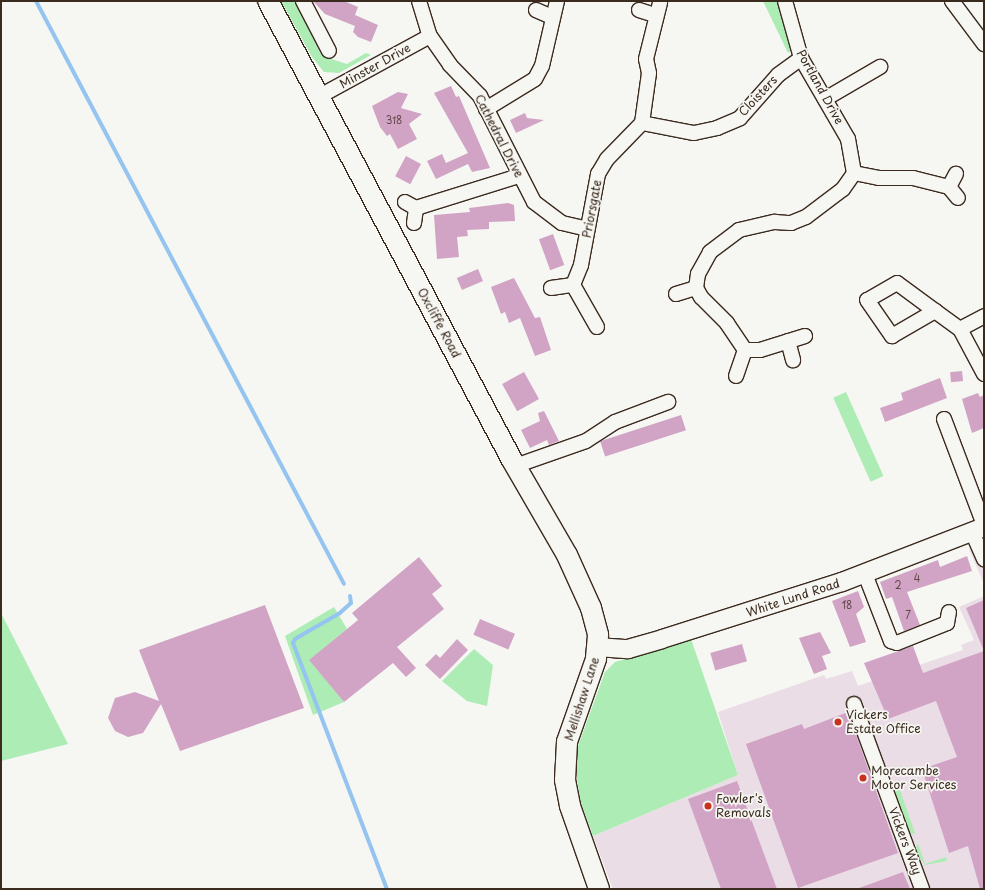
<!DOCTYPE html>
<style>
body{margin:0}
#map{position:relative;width:985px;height:890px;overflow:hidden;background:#f6f6f2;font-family:"Playpen Sans",sans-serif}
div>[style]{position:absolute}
.built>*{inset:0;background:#ebdde5}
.green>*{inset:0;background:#adedb5;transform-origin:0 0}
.stream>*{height:4px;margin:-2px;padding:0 2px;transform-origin:2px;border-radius:2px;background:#95c4f0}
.building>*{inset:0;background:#d1a4c6;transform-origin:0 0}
.roads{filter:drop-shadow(1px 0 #3b2a1e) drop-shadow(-1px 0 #3b2a1e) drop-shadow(0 1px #3b2a1e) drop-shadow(0 -1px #3b2a1e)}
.minor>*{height:14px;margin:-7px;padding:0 7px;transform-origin:7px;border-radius:7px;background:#f6f6f2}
.tertiary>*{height:18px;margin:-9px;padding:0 9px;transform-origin:9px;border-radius:9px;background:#f6f6f2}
.secondary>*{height:20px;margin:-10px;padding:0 10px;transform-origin:10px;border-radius:10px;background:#f6f6f2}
.dots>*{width:11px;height:11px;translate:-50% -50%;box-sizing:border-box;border:2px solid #f6f6f2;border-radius:50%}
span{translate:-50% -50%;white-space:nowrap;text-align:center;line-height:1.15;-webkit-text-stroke:3.5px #f6f6f2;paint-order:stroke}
.number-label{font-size:10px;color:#604848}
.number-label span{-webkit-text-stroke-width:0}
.street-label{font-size:12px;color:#3b2a1e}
.poi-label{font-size:12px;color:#3b2a1e}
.left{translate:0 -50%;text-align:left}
.frame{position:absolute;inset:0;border:2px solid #3b2a1e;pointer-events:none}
</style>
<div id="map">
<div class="built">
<i style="clip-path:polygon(984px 543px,984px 584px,969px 549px)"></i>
<i style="clip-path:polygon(984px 596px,984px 889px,613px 889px,593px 836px,738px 775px,718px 712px,824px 675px,826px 679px,852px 671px,858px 686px,963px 650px,961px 645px,974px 640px,959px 607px)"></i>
</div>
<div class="green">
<i style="clip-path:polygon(281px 1px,295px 1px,322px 56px,347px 64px,366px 53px,371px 55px,339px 73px,324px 72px,312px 57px)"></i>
<i style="clip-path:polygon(763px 1px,777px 1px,791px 51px,788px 53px)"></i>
<i style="left:846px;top:392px;width:92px;height:14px;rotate:66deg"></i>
<i style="clip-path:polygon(334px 607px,347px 629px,310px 660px,344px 702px,313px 715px,285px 636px)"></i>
<i style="clip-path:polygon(1px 613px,68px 744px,1px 761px)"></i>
<i style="clip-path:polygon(691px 639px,738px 775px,593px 836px,580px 800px,574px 757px,605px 672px,615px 662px)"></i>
<i style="clip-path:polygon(474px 649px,493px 665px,487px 706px,467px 701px,442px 681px)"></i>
<i style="clip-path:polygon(897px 781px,915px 833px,913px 834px,908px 832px,893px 788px)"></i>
<i style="clip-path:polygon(918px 843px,925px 864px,946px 857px,947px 861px,925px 865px,915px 851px)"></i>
</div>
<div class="stream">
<i style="left:36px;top:1px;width:659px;rotate:62.15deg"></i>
<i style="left:350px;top:596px;width:7px;rotate:82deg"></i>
<i style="left:351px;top:603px;width:15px;rotate:138deg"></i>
<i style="left:340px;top:613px;width:52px;rotate:150deg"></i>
<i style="left:295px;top:639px;width:4px;rotate:117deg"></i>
<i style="left:293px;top:643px;width:263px;rotate:69.1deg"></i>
</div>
<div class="building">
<i style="clip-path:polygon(313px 1px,344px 1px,358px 7px,355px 15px,378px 25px,371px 42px,358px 37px,353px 32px,355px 26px,325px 14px)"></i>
<i style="clip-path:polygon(451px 86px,456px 97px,459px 96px,490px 168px,472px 172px,468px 164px,436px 179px,427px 161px,442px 154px,446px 163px,468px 153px,434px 93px)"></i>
<i style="clip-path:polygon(398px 92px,408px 94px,401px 108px,422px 114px,409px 124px,417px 139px,398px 149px,390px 134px,387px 136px,380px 127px,372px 106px)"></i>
<i style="clip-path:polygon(525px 113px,527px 118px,544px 120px,516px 133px,510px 120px)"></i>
<i style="left:406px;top:156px;width:17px;height:23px;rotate:28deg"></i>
<i style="clip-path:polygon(508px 203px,514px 205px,515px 221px,489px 222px,489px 229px,467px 230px,468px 236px,457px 237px,459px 257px,437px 259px,434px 215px,470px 212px,469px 208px)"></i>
<i style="left:553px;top:234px;width:33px;height:15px;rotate:70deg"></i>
<i style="left:478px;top:269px;width:13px;height:23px;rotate:67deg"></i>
<i style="clip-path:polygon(514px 278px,535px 318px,540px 317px,551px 350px,535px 356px,520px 318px,509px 323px,505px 312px,501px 314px,491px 287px)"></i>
<i style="left:962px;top:371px;width:10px;height:12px;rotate:84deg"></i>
<i style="left:524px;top:372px;width:31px;height:25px;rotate:61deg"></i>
<i style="clip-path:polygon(940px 378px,947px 398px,885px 422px,880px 408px,903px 400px,901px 393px)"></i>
<i style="clip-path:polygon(978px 393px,980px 397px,984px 395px,984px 428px,972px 433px,962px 399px)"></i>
<i style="clip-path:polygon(544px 411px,559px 441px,549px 445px,547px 440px,530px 448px,521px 430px,540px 421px,538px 413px)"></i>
<i style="left:681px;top:415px;width:16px;height:85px;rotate:72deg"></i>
<i style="clip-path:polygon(967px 556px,972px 571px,907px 592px,920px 625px,904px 631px,892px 597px,886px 599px,880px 582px,938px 560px,940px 567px)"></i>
<i style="clip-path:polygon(419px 557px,442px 586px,432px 594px,444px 609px,397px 647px,416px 668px,406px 677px,393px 663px,344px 702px,309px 660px,358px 620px,352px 613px)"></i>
<i style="clip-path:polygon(858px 591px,864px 607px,856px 614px,866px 642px,850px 647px,832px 601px)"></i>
<i style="clip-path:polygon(984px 600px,984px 889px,980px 889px,968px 846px,949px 853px,922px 769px,957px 757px,936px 701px,888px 719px,864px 663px,913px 646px,923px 673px,984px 651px,966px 608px)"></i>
<i style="clip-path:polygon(265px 605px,304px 708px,180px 751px,161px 704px,143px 733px,128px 737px,115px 731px,108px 718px,115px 698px,135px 692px,159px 701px,139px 650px)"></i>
<i style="left:480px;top:619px;width:38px;height:17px;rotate:23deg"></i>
<i style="clip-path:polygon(820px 632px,831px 653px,822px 656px,827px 669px,814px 674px,799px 638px)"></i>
<i style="clip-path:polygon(457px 639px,468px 650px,440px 679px,425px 665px,436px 654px,440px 658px)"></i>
<i style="left:742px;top:644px;width:18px;height:33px;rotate:74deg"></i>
<i style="clip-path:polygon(848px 712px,898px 853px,798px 888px,746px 744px,802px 724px,804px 729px)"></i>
<i style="clip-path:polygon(737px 781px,777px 889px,721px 889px,688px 799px)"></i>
<i style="clip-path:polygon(903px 872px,910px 889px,859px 889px,859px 888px)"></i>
</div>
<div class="roads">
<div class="minor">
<i style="left:303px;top:1px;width:56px;rotate:62.5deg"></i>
<i style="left:419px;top:1px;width:37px;rotate:73deg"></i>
<i style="left:430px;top:36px;width:35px;rotate:55deg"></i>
<i style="left:450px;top:65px;width:43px;rotate:45.9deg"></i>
<i style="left:480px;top:96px;width:119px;rotate:63deg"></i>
<i style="left:534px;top:202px;width:35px;rotate:37deg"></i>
<i style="left:562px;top:223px;width:26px;rotate:13deg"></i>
<i style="left:785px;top:1px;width:59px;rotate:74.3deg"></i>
<i style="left:801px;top:58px;width:94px;rotate:59.9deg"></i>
<i style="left:848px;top:139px;width:35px;rotate:80deg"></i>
<i style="left:952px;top:1px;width:54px;rotate:53.3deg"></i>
<i style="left:536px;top:10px;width:17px;rotate:24deg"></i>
<i style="left:639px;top:10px;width:16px;rotate:18deg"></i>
<i style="left:320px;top:96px;width:125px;rotate:-28.6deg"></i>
<i style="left:825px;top:99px;width:64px;rotate:-30.2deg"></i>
<i style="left:486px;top:109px;width:57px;rotate:-31.5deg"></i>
<i style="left:535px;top:79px;width:15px;rotate:-62deg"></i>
<i style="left:542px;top:66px;width:67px;rotate:-77deg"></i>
<i style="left:642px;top:123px;width:53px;rotate:10.9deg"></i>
<i style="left:694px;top:133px;width:24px;rotate:-12deg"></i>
<i style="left:717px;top:128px;width:25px;rotate:-23deg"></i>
<i style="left:740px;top:118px;width:57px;rotate:-48.5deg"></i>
<i style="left:778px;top:75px;width:29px;rotate:-36deg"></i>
<i style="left:642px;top:123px;width:50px;rotate:-82deg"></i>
<i style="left:649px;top:73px;width:14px;rotate:-102deg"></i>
<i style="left:646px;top:59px;width:58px;rotate:-76deg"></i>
<i style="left:854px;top:173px;width:25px;rotate:11deg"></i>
<i style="left:879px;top:178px;width:34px"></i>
<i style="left:913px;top:178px;width:37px;rotate:14deg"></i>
<i style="left:949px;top:187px;width:15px;rotate:-62deg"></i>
<i style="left:949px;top:187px;width:14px;rotate:51deg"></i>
<i style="left:405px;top:202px;width:13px;rotate:29deg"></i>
<i style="left:416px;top:208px;width:108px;rotate:-17.3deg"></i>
<i style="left:414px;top:223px;width:15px;rotate:-82deg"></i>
<i style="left:551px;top:288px;width:22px;rotate:-8deg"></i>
<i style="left:676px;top:294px;width:21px;rotate:-17deg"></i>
<i style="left:935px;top:311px;width:47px;rotate:-143.6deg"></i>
<i style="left:897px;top:283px;width:34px;rotate:150deg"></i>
<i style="left:867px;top:300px;width:44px;rotate:55.2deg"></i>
<i style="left:892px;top:336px;width:50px;rotate:-30.2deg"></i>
<i style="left:935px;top:311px;width:31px;rotate:36deg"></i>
<i style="left:960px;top:329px;width:51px;rotate:61.9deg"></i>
<i style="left:597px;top:327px;width:48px;rotate:-119.7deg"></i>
<i style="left:573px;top:285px;width:22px;rotate:-68deg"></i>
<i style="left:581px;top:265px;width:93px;rotate:-79.4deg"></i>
<i style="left:598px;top:174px;width:17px;rotate:-59deg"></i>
<i style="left:607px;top:159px;width:50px;rotate:-45.8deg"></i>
<i style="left:960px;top:329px;width:27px;rotate:-28deg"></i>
<i style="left:805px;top:336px;width:47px;rotate:162.7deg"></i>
<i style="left:760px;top:350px;width:15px;rotate:180deg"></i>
<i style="left:745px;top:350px;width:32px;rotate:-124deg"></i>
<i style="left:727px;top:323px;width:37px;rotate:-135deg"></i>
<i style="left:701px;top:297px;width:10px;rotate:-119deg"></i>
<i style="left:696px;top:288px;width:14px;rotate:-82deg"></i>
<i style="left:698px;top:274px;width:25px;rotate:-61deg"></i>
<i style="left:710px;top:252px;width:36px;rotate:-37deg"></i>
<i style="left:739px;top:230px;width:37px;rotate:-13deg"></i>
<i style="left:775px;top:222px;width:16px;rotate:4deg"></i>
<i style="left:791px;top:223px;width:16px;rotate:-22deg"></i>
<i style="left:806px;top:217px;width:46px;rotate:-37.1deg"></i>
<i style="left:843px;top:189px;width:19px;rotate:-55deg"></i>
<i style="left:788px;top:341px;width:20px;rotate:75deg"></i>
<i style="left:736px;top:376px;width:28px;rotate:-71deg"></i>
<i style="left:944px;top:419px;width:113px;rotate:69.3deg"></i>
<i style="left:515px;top:466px;width:75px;rotate:-19.4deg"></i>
<i style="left:586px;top:441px;width:35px;rotate:-33deg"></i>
<i style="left:615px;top:422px;width:57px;rotate:-20.7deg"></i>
<i style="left:972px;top:532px;width:30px;rotate:66deg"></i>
<i style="left:865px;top:574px;width:72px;rotate:68.8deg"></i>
<i style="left:891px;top:641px;width:6px;rotate:18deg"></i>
<i style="left:897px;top:643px;width:54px;rotate:-21.8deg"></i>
<i style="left:947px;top:623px;width:11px;rotate:-80deg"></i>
<i style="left:854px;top:704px;width:197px;rotate:69.8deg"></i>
</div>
<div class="tertiary">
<i style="left:597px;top:647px;width:31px;rotate:4deg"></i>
<i style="left:628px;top:649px;width:35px;rotate:-16deg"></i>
<i style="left:662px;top:639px;width:189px;rotate:-17.6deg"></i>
<i style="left:842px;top:582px;width:152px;rotate:-21.2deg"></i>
</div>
<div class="secondary">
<i style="left:268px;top:1px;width:520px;rotate:62.01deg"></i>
<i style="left:512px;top:460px;width:110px;rotate:59.9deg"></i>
<i style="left:567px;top:555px;width:58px;rotate:65.6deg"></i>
<i style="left:591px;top:608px;width:28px;rotate:75deg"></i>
<i style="left:598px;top:635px;width:24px;rotate:95deg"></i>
<i style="left:596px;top:659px;width:88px;rotate:109.3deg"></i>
<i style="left:567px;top:742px;width:38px;rotate:93deg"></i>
<i style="left:565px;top:780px;width:26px;rotate:79deg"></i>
<i style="left:570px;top:806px;width:88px;rotate:70.7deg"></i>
</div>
</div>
<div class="dots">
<i style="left:838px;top:722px;background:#c8321e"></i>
<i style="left:863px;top:778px;background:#c8321e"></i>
<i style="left:708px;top:806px;background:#c8321e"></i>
</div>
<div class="number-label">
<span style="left:394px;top:120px">318</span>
<span style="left:917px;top:578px">4</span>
<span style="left:898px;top:585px">2</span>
<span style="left:847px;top:605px">18</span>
<span style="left:908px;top:615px">7</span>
</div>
<div class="street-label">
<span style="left:375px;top:66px;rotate:-29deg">Minster Drive</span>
<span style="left:820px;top:87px;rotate:61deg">Portland Drive</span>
<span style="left:758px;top:96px;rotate:-47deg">Cloisters</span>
<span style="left:499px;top:136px;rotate:63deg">Cathedral Drive</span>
<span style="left:592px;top:209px;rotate:-79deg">Priorsgate</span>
<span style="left:439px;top:323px;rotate:62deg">Oxcliffe Road</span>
<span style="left:793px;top:598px;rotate:-18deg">White Lund Road</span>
<span style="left:582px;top:699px;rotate:-72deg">Mellishaw Lane</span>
<span style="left:905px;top:841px;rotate:69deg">Vickers Way</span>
</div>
<div class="poi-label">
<span class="left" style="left:846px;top:722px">Vickers<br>Estate Office</span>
<span class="left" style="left:871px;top:778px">Morecambe<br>Motor Services</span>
<span class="left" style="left:716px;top:806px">Fowler's<br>Removals</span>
</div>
<div class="frame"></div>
</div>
